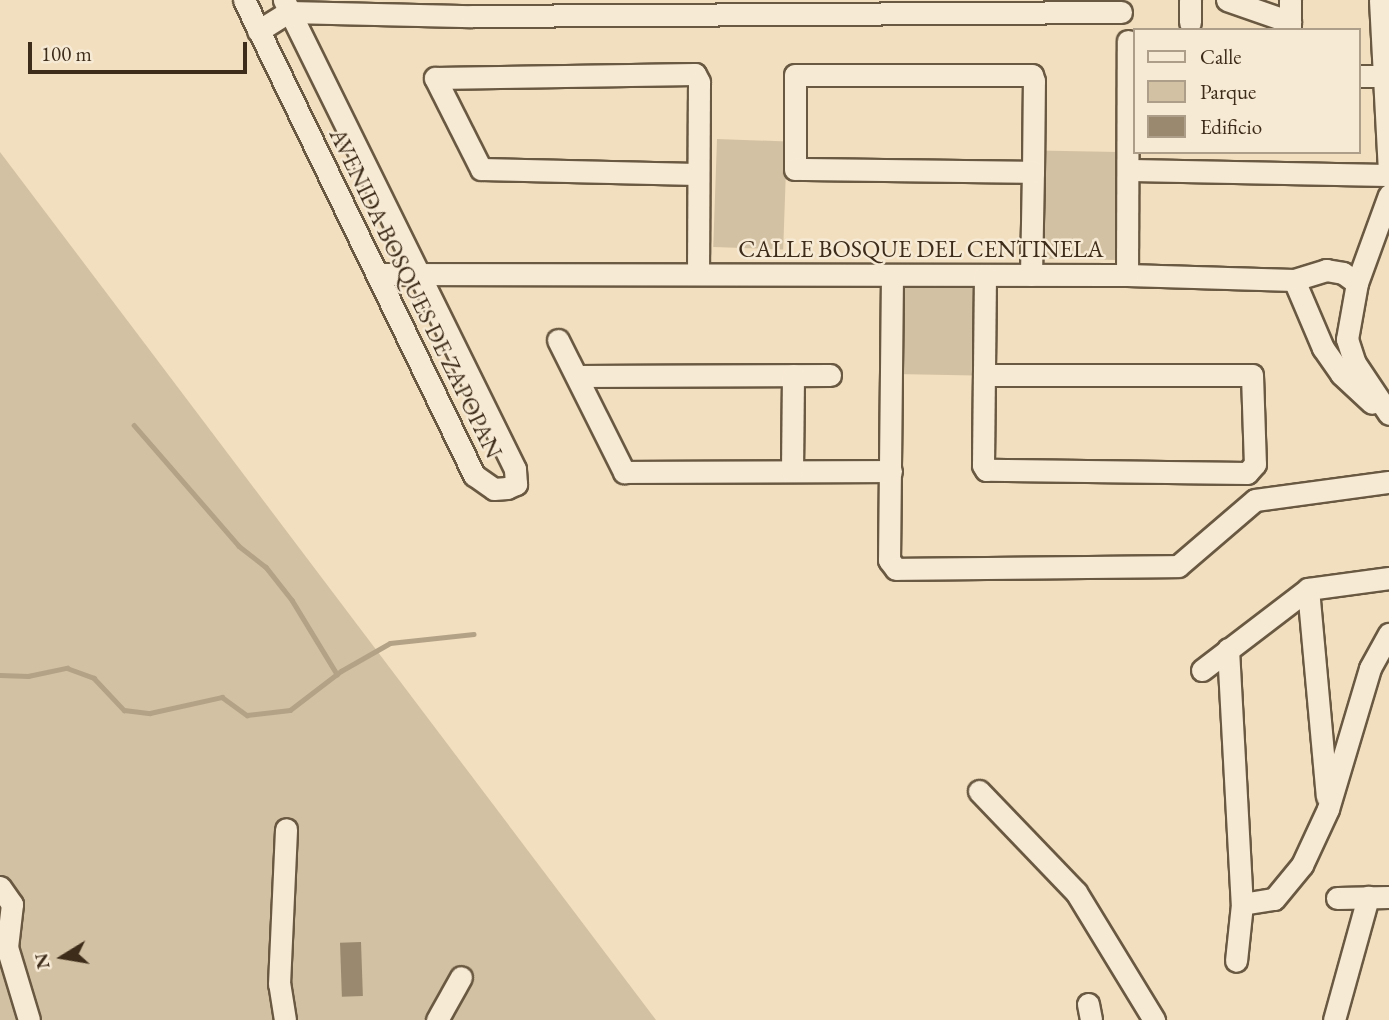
<!DOCTYPE html>
<style>
body{margin:0}
#map{position:relative;width:1389px;height:1020px;overflow:hidden;background:#f2dfbf;font-family:"EB Garamond",serif}
div>[style]{position:absolute}
.green>*{inset:0;background:#d3c1a3;transform-origin:0 0}
.stream>*{height:4.5px;margin:-2.25px;padding:0 2.25px;transform-origin:2.25px;border-radius:2.25px;background:#b4a287}
.building>*{inset:0;background:#9b896f;transform-origin:0 0}
.roads{filter:drop-shadow(2px 0 #6a5942) drop-shadow(-2px 0 #6a5942) drop-shadow(0 2px #6a5942) drop-shadow(0 -2px #6a5942)}
.minor>*{height:21px;margin:-10.5px;padding:0 10.5px;transform-origin:10.5px;border-radius:10.5px;background:#f7ead5}
span{translate:-50% -50%;white-space:nowrap;text-align:center;line-height:1.15;-webkit-text-stroke:5px #f7ead5;paint-order:stroke}
.street-label{font-size:24px;color:#3d2c19}
.legend{position:absolute;left:1133px;top:28px;width:228px;height:126px;box-sizing:border-box;background:#f7ead5;border:2px solid #ad9e8a;margin:0;padding:9px 12px;list-style:none;font-size:21px;color:#3d2c19}
.legend li{display:flex;align-items:center;gap:14px;height:35px}
.legend b{width:35px;border:2px solid #ad9e8a}
.north{position:absolute;left:28px;top:922px;width:70px;height:70px;-webkit-text-stroke:5px #f7ead5;paint-order:stroke;rotate:259deg;font-size:19px;font-weight:700;line-height:28px;text-align:center;color:#3d2c19}
.north::after{content:'';display:block;margin:auto;width:24px;height:32px;background:#3d2c19;clip-path:polygon(50% 0,100% 100%,50% 72%,0 100%)}
.scale{position:absolute;left:28px;top:42px;width:219px;height:32px;box-sizing:border-box;border:4px solid #3d2c19;border-top:0;padding-left:9px;font-size:21px;line-height:24px;white-space:nowrap;color:#3d2c19;-webkit-text-stroke:5px #f7ead5;paint-order:stroke}
</style>
<div id="map">
<div class="green">
<i style="left:717px;top:139px;width:70px;height:108px;rotate:2deg"></i>
<i style="clip-path:polygon(0 152px,656px 1020px,0 1020px)"></i>
<i style="left:1119px;top:152px;width:108px;height:81px;rotate:91deg"></i>
<i style="left:896px;top:286px;width:80px;height:88px;rotate:1deg"></i>
</div>
<div class="stream">
<i style="left:134px;top:425px;width:160px;rotate:49deg"></i>
<i style="left:239px;top:546px;width:34px;rotate:38deg"></i>
<i style="left:266px;top:567px;width:42px;rotate:51.8deg"></i>
<i style="left:292px;top:600px;width:87px;rotate:58.7deg"></i>
<i style="left:0;top:675px;width:28px;rotate:2deg"></i>
<i style="left:28px;top:676px;width:40px;rotate:-12deg"></i>
<i style="left:67px;top:668px;width:29px;rotate:20deg"></i>
<i style="left:94px;top:678px;width:44px;rotate:46.8deg"></i>
<i style="left:124px;top:710px;width:26px;rotate:7deg"></i>
<i style="left:150px;top:713px;width:74px;rotate:-12.5deg"></i>
<i style="left:222px;top:697px;width:31px;rotate:36deg"></i>
<i style="left:247px;top:715px;width:43px;rotate:-6.6deg"></i>
<i style="left:290px;top:710px;width:64px;rotate:-37.4deg"></i>
<i style="left:341px;top:671px;width:56px;rotate:-29.7deg"></i>
<i style="left:390px;top:643px;width:84px;rotate:-6.1deg"></i>
</div>
<div class="building">
<i style="left:361px;top:942px;width:54px;height:21px;rotate:88deg"></i>
</div>
<div class="roads">
<div class="minor">
<i style="left:244px;top:0;width:528px;rotate:64.16deg"></i>
<i style="left:474px;top:475px;width:24px;rotate:35deg"></i>
<i style="left:494px;top:489px;width:13px;rotate:-4deg"></i>
<i style="left:507px;top:488px;width:10px;rotate:-24deg"></i>
<i style="left:516px;top:484px;width:15px;rotate:-94deg"></i>
<i style="left:515px;top:469px;width:523px;rotate:-116.22deg"></i>
<i style="left:1190px;top:0;width:22px;rotate:90deg"></i>
<i style="left:1227px;top:0;width:67px;rotate:19.2deg"></i>
<i style="left:1290px;top:0;width:30px;rotate:90deg"></i>
<i style="left:1380px;top:0;width:170px;rotate:87deg"></i>
<i style="left:258px;top:31px;width:36px;rotate:-32deg"></i>
<i style="left:289px;top:12px;width:183px;rotate:1.3deg"></i>
<i style="left:472px;top:16px;width:649px;rotate:-0.35deg"></i>
<i style="left:1359px;top:76px;width:25px"></i>
<i style="left:1129px;top:170px;width:260px;rotate:1.1deg"></i>
<i style="left:697px;top:174px;width:216px;rotate:-178.7deg"></i>
<i style="left:481px;top:169px;width:102px;rotate:-116.8deg"></i>
<i style="left:435px;top:78px;width:260px;rotate:-0.9deg"></i>
<i style="left:695px;top:74px;width:9px;rotate:63deg"></i>
<i style="left:699px;top:82px;width:192px;rotate:90.3deg"></i>
<i style="left:1389px;top:195px;width:94px;rotate:110deg"></i>
<i style="left:1357px;top:283px;width:57px;rotate:100.1deg"></i>
<i style="left:1347px;top:339px;width:25px;rotate:72deg"></i>
<i style="left:1355px;top:363px;width:61px;rotate:56.3deg"></i>
<i style="left:378px;top:274px;width:749px;rotate:0.08deg"></i>
<i style="left:1127px;top:275px;width:167px;rotate:1.7deg"></i>
<i style="left:892px;top:275px;width:285px;rotate:90.6deg"></i>
<i style="left:889px;top:560px;width:11px;rotate:52deg"></i>
<i style="left:896px;top:569px;width:282px;rotate:-0.6deg"></i>
<i style="left:1178px;top:566px;width:101px;rotate:-40.6deg"></i>
<i style="left:1255px;top:500px;width:135px;rotate:-7.7deg"></i>
<i style="left:1031px;top:275px;width:103px;rotate:-88.9deg"></i>
<i style="left:1033px;top:172px;width:91px;rotate:-89.4deg"></i>
<i style="left:1034px;top:81px;width:6px;rotate:-108deg"></i>
<i style="left:1032px;top:75px;width:237px;rotate:180deg"></i>
<i style="left:795px;top:75px;width:94px;rotate:90deg"></i>
<i style="left:795px;top:169px;width:238px;rotate:0.7deg"></i>
<i style="left:1127px;top:275px;width:234px;rotate:-89.8deg"></i>
<i style="left:1294px;top:280px;width:74px;rotate:66.9deg"></i>
<i style="left:1323px;top:348px;width:32px;rotate:55deg"></i>
<i style="left:1341px;top:374px;width:42px;rotate:43.1deg"></i>
<i style="left:1294px;top:280px;width:34px;rotate:-17deg"></i>
<i style="left:1326px;top:270px;width:17px;rotate:10deg"></i>
<i style="left:1343px;top:273px;width:17px;rotate:36deg"></i>
<i style="left:558px;top:340px;width:148px;rotate:63.4deg"></i>
<i style="left:624px;top:472px;width:267px;rotate:-0.2deg"></i>
<i style="left:985px;top:375px;width:267px"></i>
<i style="left:1252px;top:375px;width:89px;rotate:88.1deg"></i>
<i style="left:1255px;top:464px;width:12px;rotate:132deg"></i>
<i style="left:1247px;top:473px;width:261px;rotate:-179.3deg"></i>
<i style="left:986px;top:470px;width:6px;rotate:-121deg"></i>
<i style="left:983px;top:465px;width:190px;rotate:-89.4deg"></i>
<i style="left:577px;top:376px;width:253px;rotate:-0.2deg"></i>
<i style="left:792px;top:471px;width:96px;rotate:-89.4deg"></i>
<i style="left:1308px;top:589px;width:208px;rotate:84.8deg"></i>
<i style="left:1228px;top:649px;width:255px;rotate:86.9deg"></i>
<i style="left:1242px;top:904px;width:57px;rotate:96deg"></i>
<i style="left:1202px;top:670px;width:133px;rotate:-37.4deg"></i>
<i style="left:1308px;top:589px;width:82px;rotate:-7.7deg"></i>
<i style="left:979px;top:791px;width:140px;rotate:46.2deg"></i>
<i style="left:1076px;top:892px;width:150px;rotate:58.6deg"></i>
<i style="left:0;top:887px;width:21px;rotate:55deg"></i>
<i style="left:12px;top:904px;width:43px;rotate:96.6deg"></i>
<i style="left:7px;top:947px;width:76px;rotate:73.2deg"></i>
<i style="left:1337px;top:898px;width:52px;rotate:-1.1deg"></i>
<i style="left:1242px;top:904px;width:32px;rotate:-9deg"></i>
<i style="left:1274px;top:899px;width:44px;rotate:-50.5deg"></i>
<i style="left:1302px;top:865px;width:62px;rotate:-65.1deg"></i>
<i style="left:1328px;top:809px;width:147px;rotate:-73.4deg"></i>
<i style="left:1370px;top:668px;width:39px;rotate:-61deg"></i>
<i style="left:1088px;top:1004px;width:16px;rotate:79deg"></i>
<i style="left:285px;top:1020px;width:36px;rotate:-99deg"></i>
<i style="left:279px;top:984px;width:155px;rotate:-87.4deg"></i>
<i style="left:437px;top:1020px;width:49px;rotate:-60.8deg"></i>
<i style="left:1334px;top:1020px;width:128px;rotate:-74.5deg"></i>
</div>
</div>
<div class="street-label">
<span style="left:921px;top:249px">CALLE BOSQUE DEL CENTINELA</span>
<span style="left:416px;top:293px;rotate:64deg">AVENIDA BOSQUES DE ZAPOPAN</span>
</div>
<ul class="legend">
<li><b style="height:9px;background:#f7ead5"></b>Calle</li>
<li><b style="height:19px;background:#d3c1a3"></b>Parque</li>
<li><b style="height:19px;background:#9b896f"></b>Edificio</li>
</ul>
<div class="north">N</div>
<div class="scale">100 m</div>
</div>
